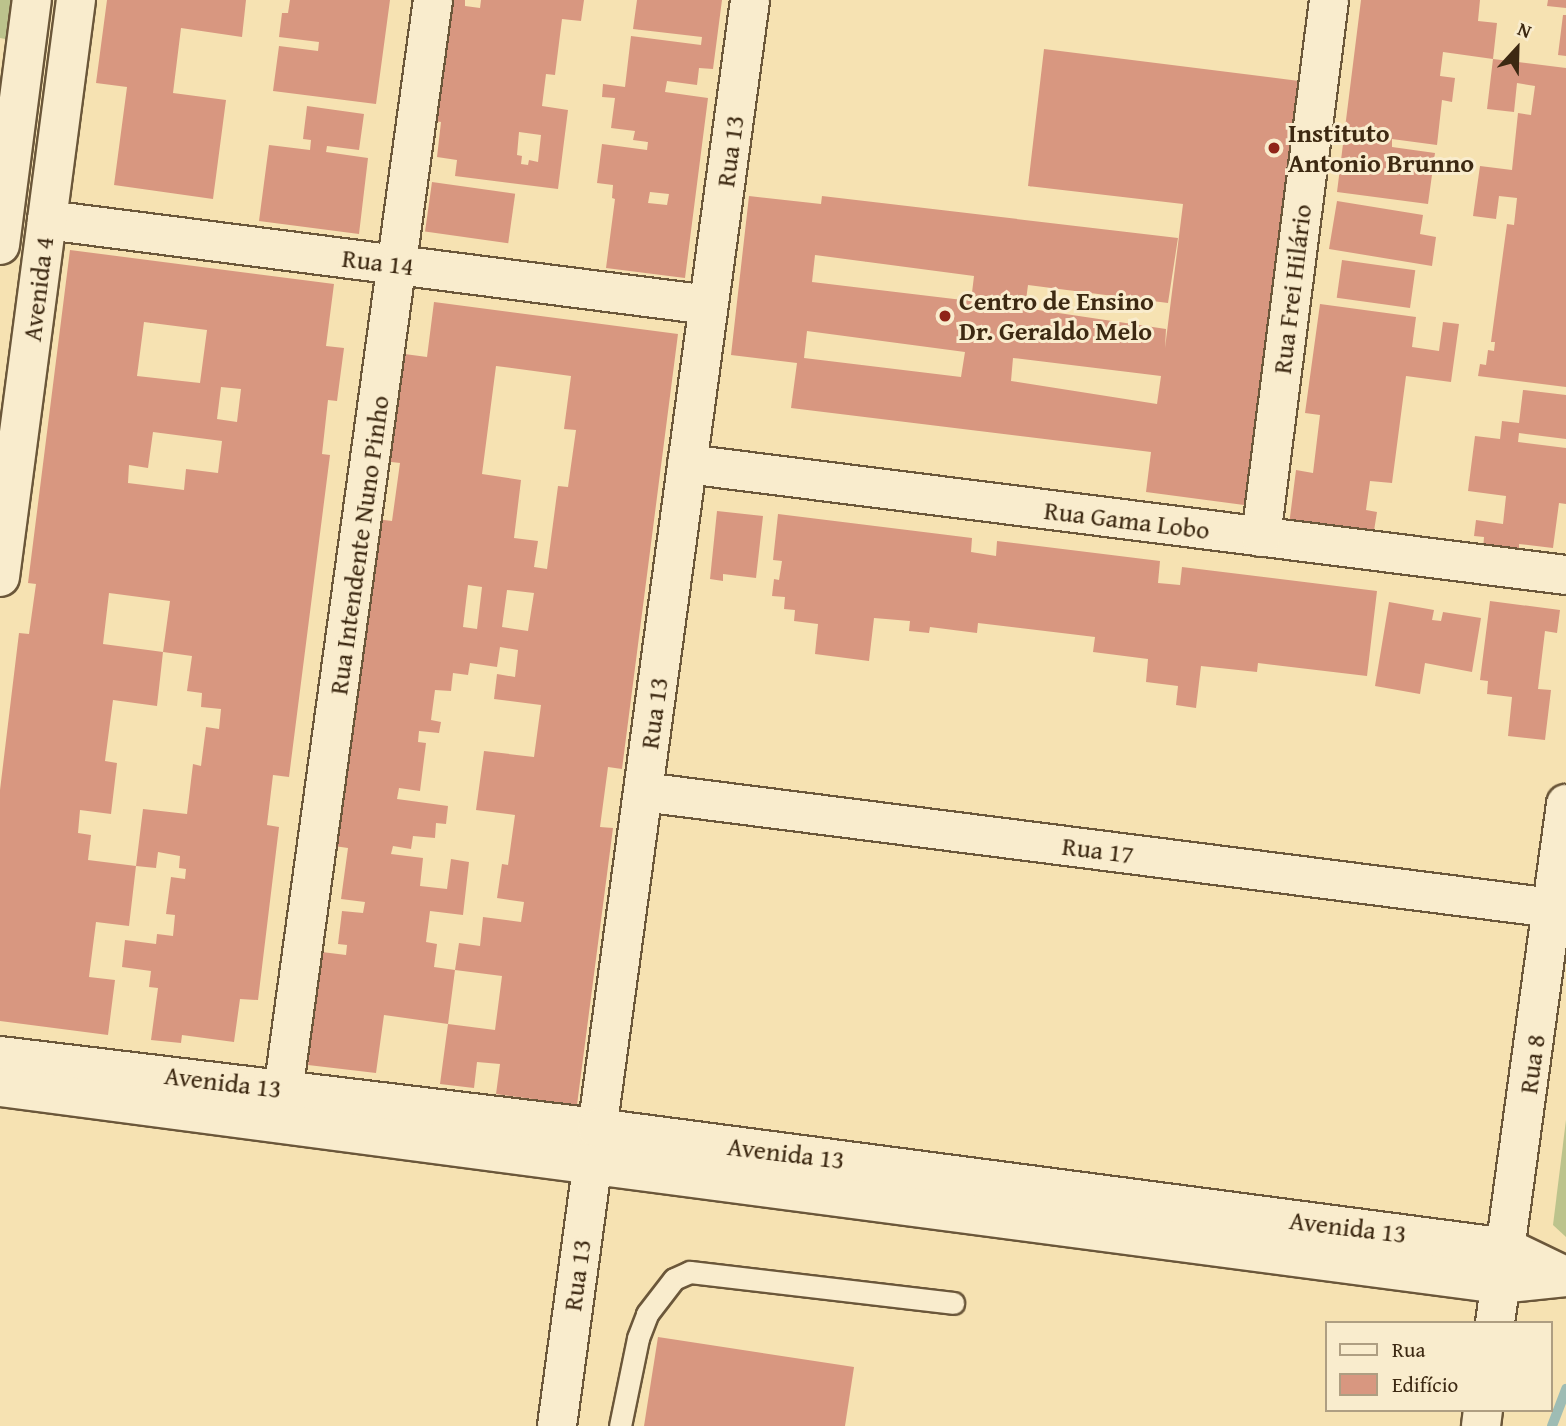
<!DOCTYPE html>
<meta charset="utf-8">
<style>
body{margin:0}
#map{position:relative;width:1566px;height:1426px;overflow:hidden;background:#f6e2b2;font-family:"Gentium Book Plus",serif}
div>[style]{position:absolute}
.green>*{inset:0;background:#bcc38c}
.stream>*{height:10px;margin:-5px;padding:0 5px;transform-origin:5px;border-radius:5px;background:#9ebcb4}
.building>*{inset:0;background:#d89780;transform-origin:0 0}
.roads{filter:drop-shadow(2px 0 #6b573a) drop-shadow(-2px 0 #6b573a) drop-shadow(0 2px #6b573a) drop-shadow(0 -2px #6b573a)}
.lane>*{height:21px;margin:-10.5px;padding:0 10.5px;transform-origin:10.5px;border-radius:10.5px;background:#f9eccd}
.street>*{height:38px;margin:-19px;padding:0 19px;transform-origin:19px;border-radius:19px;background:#f9eccd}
.secondary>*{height:38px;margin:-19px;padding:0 19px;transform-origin:19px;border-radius:19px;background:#f9eccd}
.dots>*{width:19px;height:19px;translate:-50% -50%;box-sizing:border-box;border:4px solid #f9eccd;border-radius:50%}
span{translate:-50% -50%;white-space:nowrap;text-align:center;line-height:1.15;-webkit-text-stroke:6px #f9eccd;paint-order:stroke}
.poi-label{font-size:26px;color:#3d2912;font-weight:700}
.left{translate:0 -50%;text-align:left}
.street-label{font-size:26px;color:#3d2912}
.legend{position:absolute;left:1325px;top:1321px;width:228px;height:91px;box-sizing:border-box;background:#f9eccd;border:2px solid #ae9e82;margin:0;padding:9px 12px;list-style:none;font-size:21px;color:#3d2912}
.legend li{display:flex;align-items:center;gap:14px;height:35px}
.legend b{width:35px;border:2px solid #ae9e82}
.north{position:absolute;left:1482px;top:14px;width:70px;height:70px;-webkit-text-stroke:5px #f9eccd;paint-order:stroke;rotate:22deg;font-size:19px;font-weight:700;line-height:28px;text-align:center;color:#3d2912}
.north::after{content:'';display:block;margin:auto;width:24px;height:32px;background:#3d2912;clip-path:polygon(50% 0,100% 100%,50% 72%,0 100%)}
</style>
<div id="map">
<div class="green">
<i style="clip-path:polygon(0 0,16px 0,11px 40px,0 38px)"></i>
<i style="clip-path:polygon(1566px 1120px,1566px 1237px,1553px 1225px)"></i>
</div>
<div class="stream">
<i style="left:1552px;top:1426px;width:40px;rotate:-69deg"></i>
</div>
<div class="building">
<i style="clip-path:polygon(107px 0,246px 0,242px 37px,181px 28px,173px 93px,226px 100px,213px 199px,114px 185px,127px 87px,96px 83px)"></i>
<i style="clip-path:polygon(290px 0,390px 0,376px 104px,273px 91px,279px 46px,318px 51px,319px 42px,279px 37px,282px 13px,288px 13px)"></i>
<i style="clip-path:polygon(evenodd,435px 0,465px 0,465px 6px,480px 8px,481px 0,584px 0,581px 21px,562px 19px,555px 75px,546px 74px,542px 106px,568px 110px,558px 189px,455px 176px,457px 160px,437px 157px,441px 122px,427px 120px,435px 0,519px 132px,541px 135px,538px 162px,529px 160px,528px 165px,521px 164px,522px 156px,517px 155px,519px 132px)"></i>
<i style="clip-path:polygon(evenodd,637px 0,722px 0,713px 69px,699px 68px,697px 85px,667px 81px,665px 92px,708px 98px,685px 278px,606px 268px,615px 199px,612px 198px,613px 185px,597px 183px,602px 144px,647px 150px,648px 142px,633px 140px,635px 131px,611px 128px,615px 98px,602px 97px,603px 84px,625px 87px,631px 36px,701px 45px,702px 37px,633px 29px,637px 0,650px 192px,669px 194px,667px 205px,648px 203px,650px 192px)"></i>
<i style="clip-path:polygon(1361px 0,1480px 0,1478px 21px,1497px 23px,1493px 59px,1443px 52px,1440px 76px,1455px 78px,1452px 102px,1442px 100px,1437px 145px,1392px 139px,1392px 147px,1435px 153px,1428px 204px,1337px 192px)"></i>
<i style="clip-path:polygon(1548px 0,1566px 0,1566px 8px,1547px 6px)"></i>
<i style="clip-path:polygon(1563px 15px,1566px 15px,1566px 56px,1558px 55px)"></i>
<i style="clip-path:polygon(evenodd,1044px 49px,1299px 81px,1244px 505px,1146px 492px,1151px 452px,791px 408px,797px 363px,731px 355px,749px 196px,821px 204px,822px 196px,1178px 238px,1168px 303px,1028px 285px,1025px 308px,1166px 329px,1165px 348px,1183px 204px,1028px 186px,1044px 49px,815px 255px,974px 276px,971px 301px,812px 282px,815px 255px,1044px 49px,807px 331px,965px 352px,961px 377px,804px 358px,807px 331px,1044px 49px,1013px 358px,1161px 376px,1157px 404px,1011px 381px,1013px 358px)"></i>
<i style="clip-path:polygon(1493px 59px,1566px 68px,1566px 387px,1478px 376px,1480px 364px,1486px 365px,1488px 350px,1494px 351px,1495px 342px,1491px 342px,1507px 224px,1514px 225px,1517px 198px,1499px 196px,1496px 219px,1473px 216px,1480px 166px,1512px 170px,1518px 113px,1531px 115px,1535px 86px,1517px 83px,1514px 112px,1487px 109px)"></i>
<i style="clip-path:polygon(307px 106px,364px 114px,359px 150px,327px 146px,326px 152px,368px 158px,359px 234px,259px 221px,269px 145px,310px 150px,311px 140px,303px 139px)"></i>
<i style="left:432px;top:182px;width:84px;height:50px;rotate:8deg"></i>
<i style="clip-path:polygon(1337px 201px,1423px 215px,1420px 234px,1436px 237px,1432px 266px,1329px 249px)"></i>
<i style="clip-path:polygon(evenodd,70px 250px,334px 284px,326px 346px,344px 348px,337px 401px,328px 400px,322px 454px,330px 455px,289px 777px,273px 775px,267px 825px,279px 827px,258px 1000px,240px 999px,234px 1042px,182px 1035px,181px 1043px,151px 1040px,158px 988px,149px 987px,151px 971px,122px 967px,125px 940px,156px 944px,157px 934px,173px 936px,175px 915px,166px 914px,171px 877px,185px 879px,186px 869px,179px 868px,180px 856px,158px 852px,156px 868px,136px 866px,143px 809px,187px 814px,193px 764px,201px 766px,206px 727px,219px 729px,221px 709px,201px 707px,202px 693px,187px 691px,192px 656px,163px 652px,170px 601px,109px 593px,103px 644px,163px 652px,157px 706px,113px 700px,105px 761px,117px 763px,111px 814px,80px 810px,78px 833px,91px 835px,88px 860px,136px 866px,129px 926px,96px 922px,89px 977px,115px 980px,108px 1035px,0 1021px,0 790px,19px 633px,29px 634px,36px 584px,28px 583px,70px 250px,144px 322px,207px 330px,200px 383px,137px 376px,144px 322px,70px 250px,221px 387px,241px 389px,237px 422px,217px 419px,221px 387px,70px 250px,153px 432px,222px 441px,218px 473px,186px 469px,184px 490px,128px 483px,129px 465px,148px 468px,153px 432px)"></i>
<i style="left:1342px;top:260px;width:74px;height:38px;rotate:8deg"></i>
<i style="clip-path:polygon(evenodd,434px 302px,678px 334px,622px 769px,608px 767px,600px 827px,613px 828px,577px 1105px,496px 1094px,500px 1064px,477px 1062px,474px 1088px,440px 1084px,448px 1024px,495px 1030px,502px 976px,455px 970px,459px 943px,480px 946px,483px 917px,521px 922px,524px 902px,497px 898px,502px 864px,508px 865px,515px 815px,476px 810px,484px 751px,534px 757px,541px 705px,494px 699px,497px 674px,515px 677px,518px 650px,500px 647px,497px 667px,470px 663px,468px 675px,453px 673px,451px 691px,435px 690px,431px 720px,441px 722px,439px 733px,419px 731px,418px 742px,426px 743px,420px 791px,399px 788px,397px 799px,448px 806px,446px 824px,436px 823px,435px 838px,413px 836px,411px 849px,393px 846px,391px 854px,423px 858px,420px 886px,447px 889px,451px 859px,469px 862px,463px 915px,430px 911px,426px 942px,437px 944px,434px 967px,455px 970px,448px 1024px,384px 1015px,376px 1073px,308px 1065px,322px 952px,346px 955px,347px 945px,338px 944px,342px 911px,363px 913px,365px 902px,341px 899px,348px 848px,334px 846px,376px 519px,392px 521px,400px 463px,383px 461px,397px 353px,427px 357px,434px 302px,496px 366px,571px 376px,564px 429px,576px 430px,568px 487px,558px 486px,547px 569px,534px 567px,538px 541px,514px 538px,521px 480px,482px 474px,496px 366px,434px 302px,468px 585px,482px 587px,477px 629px,463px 627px,468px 585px,434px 302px,507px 590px,534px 593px,528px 631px,502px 627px,507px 590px)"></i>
<i style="clip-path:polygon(1320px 304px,1416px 317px,1412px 347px,1439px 351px,1443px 322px,1459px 324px,1451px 382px,1406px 376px,1392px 483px,1370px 481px,1366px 510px,1377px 512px,1373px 537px,1289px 525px,1296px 470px,1313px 473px,1320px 415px,1305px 413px)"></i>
<i style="clip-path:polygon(1523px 390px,1566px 395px,1566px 439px,1519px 433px,1518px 442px,1566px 448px,1566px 504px,1559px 503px,1553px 548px,1519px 544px,1519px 554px,1483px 550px,1484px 537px,1474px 536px,1476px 520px,1503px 524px,1506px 496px,1468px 491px,1475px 436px,1500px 439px,1502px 421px,1519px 423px)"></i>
<i style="clip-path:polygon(717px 511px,763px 516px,756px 578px,723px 574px,723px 581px,710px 579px)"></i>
<i style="clip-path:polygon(778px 514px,972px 538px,971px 552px,996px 556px,997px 541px,1160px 561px,1158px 583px,1180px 585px,1182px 567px,1377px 591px,1367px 676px,1258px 663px,1257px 672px,1201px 666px,1196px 708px,1176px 705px,1178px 686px,1146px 682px,1148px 659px,1093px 652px,1095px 637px,978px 623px,977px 633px,930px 627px,929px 633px,909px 631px,910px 621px,874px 618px,869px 661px,815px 654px,818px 624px,794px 621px,795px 610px,784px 609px,785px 597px,772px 596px,774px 579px,779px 580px,782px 561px,773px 560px)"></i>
<i style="clip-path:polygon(1490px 601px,1560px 610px,1557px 633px,1545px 631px,1538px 689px,1551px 690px,1545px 740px,1508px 736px,1512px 697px,1487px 694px,1488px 681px,1480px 680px)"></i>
<i style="clip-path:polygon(1389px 602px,1434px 610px,1432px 620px,1441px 621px,1443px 612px,1481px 618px,1472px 672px,1425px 663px,1420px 694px,1375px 686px)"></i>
<i style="clip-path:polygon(658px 1337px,854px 1367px,845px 1426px,644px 1426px)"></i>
</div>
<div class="roads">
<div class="lane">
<i style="left:620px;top:1426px;width:90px;rotate:-78.4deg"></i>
<i style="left:638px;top:1338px;width:26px;rotate:-69deg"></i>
<i style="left:647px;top:1314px;width:44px;rotate:-52.4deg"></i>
<i style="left:674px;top:1279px;width:17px;rotate:-24deg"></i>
<i style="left:690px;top:1272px;width:265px;rotate:6.7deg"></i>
</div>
<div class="street">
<i style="left:47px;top:220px;width:667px;rotate:7.32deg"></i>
<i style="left:687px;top:464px;width:886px;rotate:7.2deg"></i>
<i style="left:1261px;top:537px;width:541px;rotate:-82.78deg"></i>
<i style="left:643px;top:792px;width:916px;rotate:7.27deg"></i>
<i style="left:279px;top:1121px;width:1132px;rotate:-82.18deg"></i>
<i style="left:557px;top:1426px;width:1439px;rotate:-82.29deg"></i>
</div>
<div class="secondary">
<i style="left:0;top:245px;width:247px;rotate:-82.6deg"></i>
<i style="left:0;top:577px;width:582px;rotate:-82.5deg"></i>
<i style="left:0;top:1056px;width:601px;rotate:6.88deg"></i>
<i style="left:597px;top:1128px;width:918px;rotate:7.51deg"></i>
<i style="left:1507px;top:1248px;width:64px;rotate:25.8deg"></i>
<i style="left:0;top:1087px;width:1514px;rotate:7.48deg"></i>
<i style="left:1501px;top:1284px;width:65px;rotate:-6.1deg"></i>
<i style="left:1495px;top:1323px;width:524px;rotate:-82.21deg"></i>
<i style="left:1481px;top:1426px;width:16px;rotate:-83deg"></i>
</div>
</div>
<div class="dots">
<i style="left:1274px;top:148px;background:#8f2418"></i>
<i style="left:945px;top:316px;background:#8f2418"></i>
</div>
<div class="poi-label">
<span class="left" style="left:1288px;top:148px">Instituto<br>Antonio Brunno</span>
<span class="left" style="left:959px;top:316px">Centro de Ensino<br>Dr. Geraldo Melo</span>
</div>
<div class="street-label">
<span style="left:730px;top:151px;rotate:-82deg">Rua 13</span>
<span style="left:378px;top:262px;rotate:7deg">Rua 14</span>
<span style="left:38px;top:289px;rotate:-83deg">Avenida 4</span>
<span style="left:1292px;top:289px;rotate:-83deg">Rua Frei Hilário</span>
<span style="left:1127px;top:520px;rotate:7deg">Rua Gama Lobo</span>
<span style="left:359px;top:545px;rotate:-82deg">Rua Intendente Nuno Pinho</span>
<span style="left:654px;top:713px;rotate:-82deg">Rua 13</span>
<span style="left:1098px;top:850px;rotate:7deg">Rua 17</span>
<span style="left:1532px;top:1064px;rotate:-82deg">Rua 8</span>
<span style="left:223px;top:1082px;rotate:7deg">Avenida 13</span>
<span style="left:786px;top:1153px;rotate:7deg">Avenida 13</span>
<span style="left:1348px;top:1227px;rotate:7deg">Avenida 13</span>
<span style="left:577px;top:1275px;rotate:-82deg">Rua 13</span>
</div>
<ul class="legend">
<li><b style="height:9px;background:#f9eccd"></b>Rua</li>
<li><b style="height:19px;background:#d89780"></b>Edifício</li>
</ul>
<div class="north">N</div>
</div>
